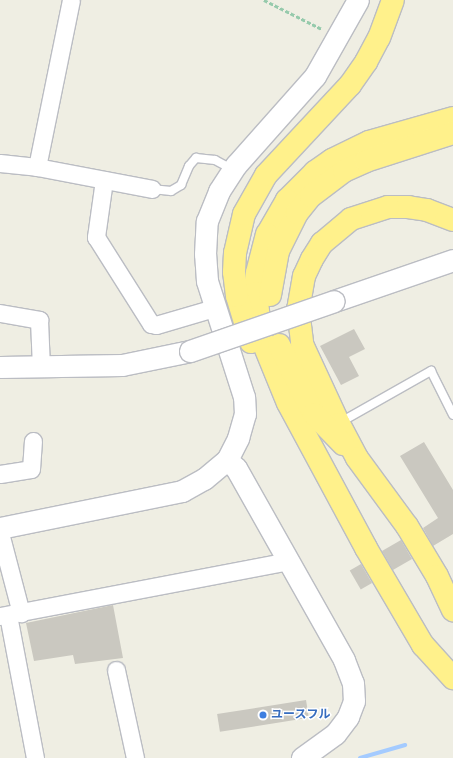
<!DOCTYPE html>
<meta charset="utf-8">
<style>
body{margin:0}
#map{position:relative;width:453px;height:758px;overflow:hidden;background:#efeee3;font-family:Helvetica,"Noto Sans JP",sans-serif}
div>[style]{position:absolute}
.stream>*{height:4px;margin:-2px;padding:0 2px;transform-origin:2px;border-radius:2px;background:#a4cbff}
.building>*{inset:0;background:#cac8c0;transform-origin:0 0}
.path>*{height:2.5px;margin-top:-1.25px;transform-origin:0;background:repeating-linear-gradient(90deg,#96caac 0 4px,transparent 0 6px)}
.roads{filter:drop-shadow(1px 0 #bbbdc3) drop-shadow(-1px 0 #bbbdc3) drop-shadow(0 1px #bbbdc3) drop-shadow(0 -1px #bbbdc3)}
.service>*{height:8px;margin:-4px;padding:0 4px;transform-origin:4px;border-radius:4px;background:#fff}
.minor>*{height:17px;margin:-8.5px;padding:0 8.5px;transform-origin:8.5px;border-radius:8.5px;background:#fff}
.tertiary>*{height:21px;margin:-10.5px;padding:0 10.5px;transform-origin:10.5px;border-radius:10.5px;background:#fff}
.motorway>*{height:22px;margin:-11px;padding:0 11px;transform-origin:11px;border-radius:11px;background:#fff18b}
.bridges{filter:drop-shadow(1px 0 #bbbdc3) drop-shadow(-1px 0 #bbbdc3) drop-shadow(0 1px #bbbdc3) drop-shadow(0 -1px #bbbdc3)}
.tertiary-bridge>*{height:21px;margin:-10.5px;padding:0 10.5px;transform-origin:10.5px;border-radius:10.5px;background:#fff}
.dots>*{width:11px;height:11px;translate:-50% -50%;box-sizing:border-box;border:2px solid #fff;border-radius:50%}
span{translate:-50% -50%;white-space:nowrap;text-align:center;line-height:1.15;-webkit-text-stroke:3px #fff;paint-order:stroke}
.shop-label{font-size:12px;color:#366cbe;font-weight:700}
.left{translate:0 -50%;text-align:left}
</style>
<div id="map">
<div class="stream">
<i style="left:360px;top:758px;width:47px;rotate:-16.1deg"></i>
</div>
<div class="building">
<i style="clip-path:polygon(354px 329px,365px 349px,349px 357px,359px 376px,341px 385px,320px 346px)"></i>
<i style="clip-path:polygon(424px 442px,453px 490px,453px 534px,433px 546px,423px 528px,438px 518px,400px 456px)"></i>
<i style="left:401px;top:540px;width:22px;height:22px;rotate:60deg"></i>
<i style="left:361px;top:564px;width:22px;height:13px;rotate:60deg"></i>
<i style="clip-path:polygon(113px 605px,123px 658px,75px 664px,73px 655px,34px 661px,26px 623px)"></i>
<i style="left:306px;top:700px;width:18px;height:90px;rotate:81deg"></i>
</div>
<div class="path">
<i style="left:264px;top:0;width:65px;rotate:26.6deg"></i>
</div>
<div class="roads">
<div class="service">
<i style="left:152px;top:189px;width:19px;rotate:6deg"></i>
<i style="left:171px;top:191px;width:12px;rotate:-31deg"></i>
<i style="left:181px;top:185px;width:21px;rotate:-67deg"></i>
<i style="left:189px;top:166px;width:11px;rotate:-49deg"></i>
<i style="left:196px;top:158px;width:19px;rotate:6deg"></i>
<i style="left:215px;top:160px;width:19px;rotate:28deg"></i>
<i style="left:339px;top:423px;width:106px;rotate:-29.5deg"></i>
<i style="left:431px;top:371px;width:49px;rotate:63.4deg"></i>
</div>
<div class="minor">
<i style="left:0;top:163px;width:37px;rotate:6deg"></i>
<i style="left:37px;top:167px;width:117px;rotate:10.8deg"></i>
<i style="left:37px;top:167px;width:170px;rotate:-78.5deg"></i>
<i style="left:104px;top:180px;width:58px;rotate:98deg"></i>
<i style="left:96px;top:237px;width:103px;rotate:57.7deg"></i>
<i style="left:151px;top:324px;width:5px;rotate:11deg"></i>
<i style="left:156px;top:325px;width:60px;rotate:-16.3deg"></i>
<i style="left:0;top:313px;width:40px;rotate:10deg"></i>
<i style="left:39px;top:320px;width:47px;rotate:87.6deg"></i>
<i style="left:0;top:474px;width:31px;rotate:-9deg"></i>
<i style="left:31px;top:469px;width:28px;rotate:-86deg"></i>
<i style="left:0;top:533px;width:83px;rotate:75.3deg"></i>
<i style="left:8px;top:615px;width:146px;rotate:79.3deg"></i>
<i style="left:0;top:616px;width:292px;rotate:-10.8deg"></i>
<i style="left:116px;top:670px;width:90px;rotate:77.8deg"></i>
</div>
<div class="tertiary">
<i style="left:334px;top:301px;width:126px;rotate:-19deg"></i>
<i style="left:0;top:367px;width:122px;rotate:-0.9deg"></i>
<i style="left:122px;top:365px;width:69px;rotate:-11.6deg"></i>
<i style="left:227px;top:460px;width:12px;rotate:42deg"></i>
<i style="left:236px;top:468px;width:220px;rotate:60.6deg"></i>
<i style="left:344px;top:660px;width:25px;rotate:69deg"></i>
<i style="left:353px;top:683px;width:18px;rotate:87deg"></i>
<i style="left:354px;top:701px;width:17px;rotate:111deg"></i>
<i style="left:348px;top:717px;width:21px;rotate:127deg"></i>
<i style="left:335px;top:734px;width:41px;rotate:144deg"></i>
<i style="left:0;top:528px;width:186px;rotate:-11.5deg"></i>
<i style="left:182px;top:491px;width:25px;rotate:-29deg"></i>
<i style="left:204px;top:479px;width:30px;rotate:-40deg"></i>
<i style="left:227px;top:460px;width:25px;rotate:-63deg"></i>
<i style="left:238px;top:438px;width:25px;rotate:-74deg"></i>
<i style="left:245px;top:414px;width:17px;rotate:-93deg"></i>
<i style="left:244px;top:397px;width:122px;rotate:-107.7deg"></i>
<i style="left:207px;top:281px;width:27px;rotate:-94deg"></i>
<i style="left:205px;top:254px;width:33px;rotate:-87deg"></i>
<i style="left:207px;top:221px;width:32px;rotate:-68deg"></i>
<i style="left:219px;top:191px;width:31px;rotate:-57deg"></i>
<i style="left:236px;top:165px;width:119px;rotate:-48.4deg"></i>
<i style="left:315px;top:76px;width:87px;rotate:-60.5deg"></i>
</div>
<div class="motorway">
<i style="left:453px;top:118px;width:87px;rotate:164.1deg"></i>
<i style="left:369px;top:142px;width:41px;rotate:154.1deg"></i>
<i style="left:332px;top:160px;width:21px;rotate:145deg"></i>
<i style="left:315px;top:172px;width:40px;rotate:135deg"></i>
<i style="left:287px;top:200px;width:39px;rotate:120deg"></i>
<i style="left:267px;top:234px;width:40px;rotate:104.4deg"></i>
<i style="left:257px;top:273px;width:20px;rotate:93deg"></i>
<i style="left:256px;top:293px;width:44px;rotate:83.5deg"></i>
<i style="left:261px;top:337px;width:71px;rotate:67.8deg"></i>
<i style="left:288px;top:403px;width:165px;rotate:61.7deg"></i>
<i style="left:366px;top:548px;width:113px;rotate:59.6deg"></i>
<i style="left:423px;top:645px;width:45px;rotate:47.7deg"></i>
<i style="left:453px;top:220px;width:28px;rotate:-159deg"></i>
<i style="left:427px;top:210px;width:19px;rotate:-171deg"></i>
<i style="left:408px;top:207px;width:20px;rotate:180deg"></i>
<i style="left:388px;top:207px;width:39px;rotate:162deg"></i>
<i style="left:351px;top:219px;width:38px;rotate:140deg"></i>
<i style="left:322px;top:243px;width:19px;rotate:122deg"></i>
<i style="left:312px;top:259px;width:19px;rotate:115deg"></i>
<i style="left:304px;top:276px;width:34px;rotate:100deg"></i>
<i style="left:298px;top:309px;width:35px;rotate:83deg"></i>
<i style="left:302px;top:344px;width:88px;rotate:65.2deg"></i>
<i style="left:339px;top:424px;width:38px;rotate:62deg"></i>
<i style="left:357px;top:458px;width:84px;rotate:53.7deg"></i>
<i style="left:407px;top:526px;width:58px;rotate:59deg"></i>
<i style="left:437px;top:576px;width:38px;rotate:65deg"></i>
<i style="left:270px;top:295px;width:45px;rotate:-79.7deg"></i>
<i style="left:278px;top:251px;width:42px;rotate:-63.4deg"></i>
<i style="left:297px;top:213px;width:22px;rotate:-51deg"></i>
<i style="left:311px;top:196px;width:41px;rotate:-37.1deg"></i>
<i style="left:344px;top:171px;width:24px;rotate:-24deg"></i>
<i style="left:366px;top:161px;width:91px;rotate:-17.8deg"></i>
<i style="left:251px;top:342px;width:48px;rotate:-106.9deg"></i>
<i style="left:237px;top:296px;width:24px;rotate:-97deg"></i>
<i style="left:234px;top:272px;width:19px;rotate:-87deg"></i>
<i style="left:235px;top:253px;width:40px;rotate:-77deg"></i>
<i style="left:244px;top:214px;width:45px;rotate:-60.6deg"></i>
<i style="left:266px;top:175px;width:123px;rotate:-47deg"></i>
<i style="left:350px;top:85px;width:28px;rotate:-55deg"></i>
<i style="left:366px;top:62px;width:27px;rotate:-62deg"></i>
<i style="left:379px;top:38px;width:40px;rotate:-69.8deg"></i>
<i style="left:279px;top:345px;width:77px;rotate:63.1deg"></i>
<i style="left:314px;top:414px;width:42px;rotate:46deg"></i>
</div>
</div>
<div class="bridges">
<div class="tertiary-bridge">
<i style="left:190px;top:351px;width:152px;rotate:-19.1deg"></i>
</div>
</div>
<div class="dots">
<i style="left:263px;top:715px;background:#3f7fe0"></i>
</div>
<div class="shop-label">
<span class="left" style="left:271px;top:715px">ユースフル</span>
</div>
</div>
